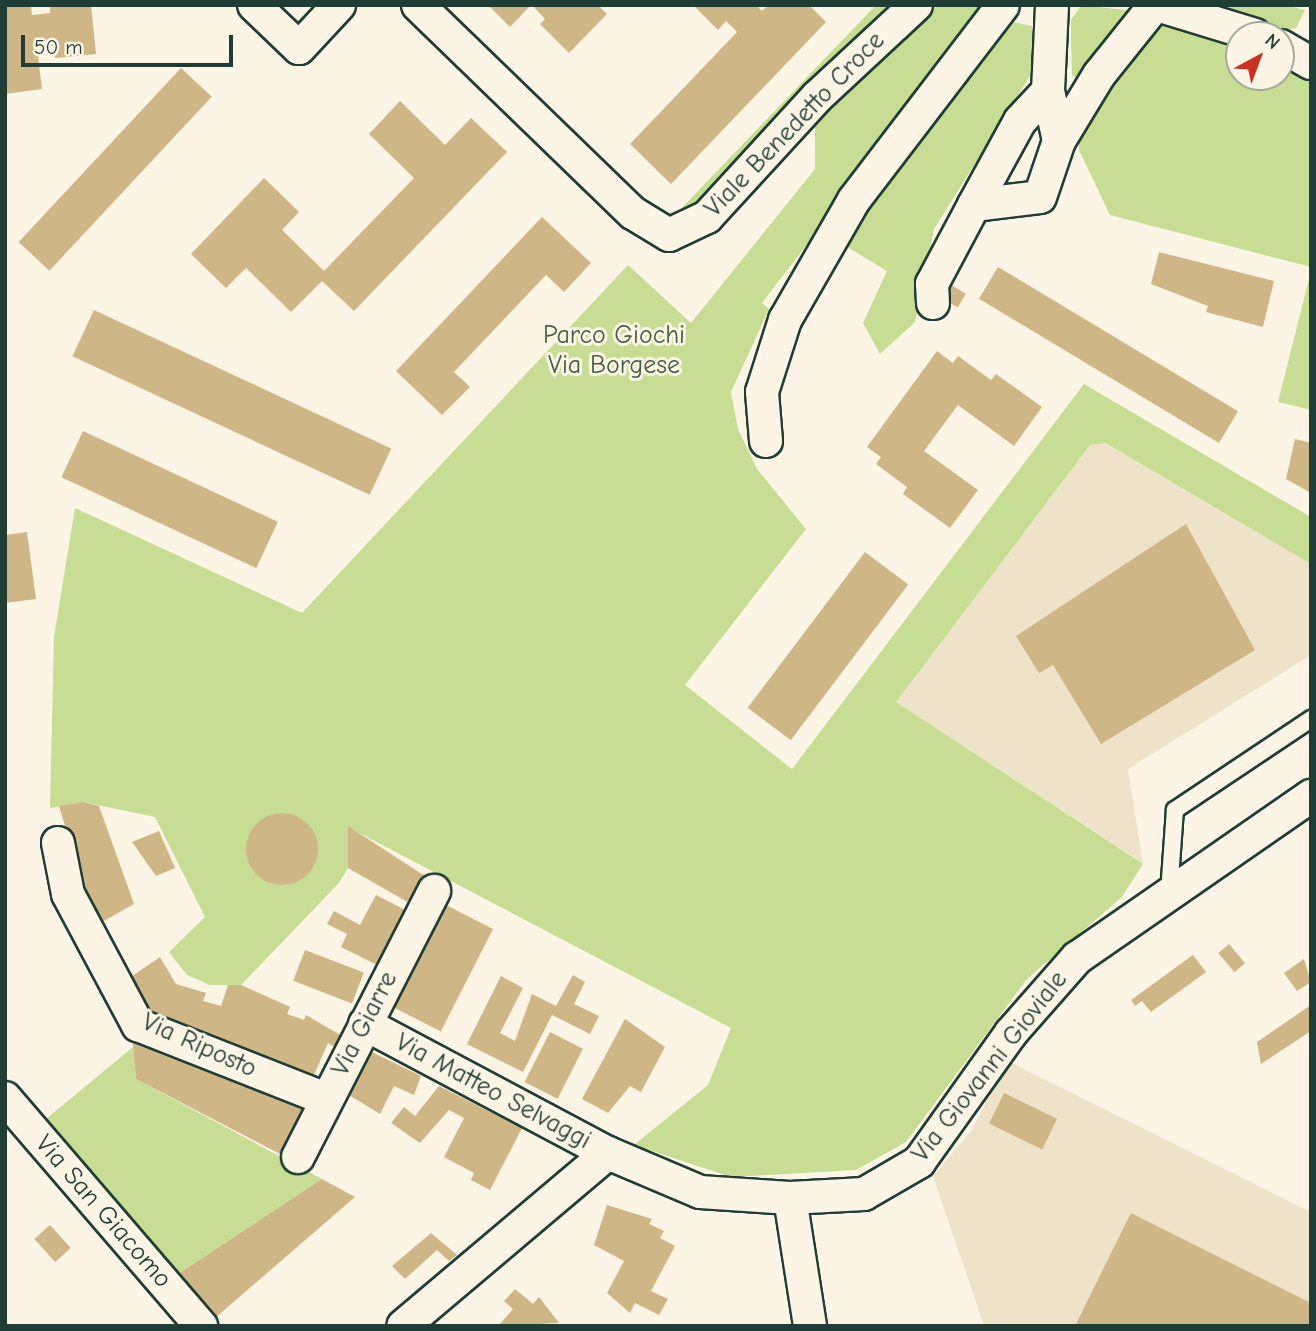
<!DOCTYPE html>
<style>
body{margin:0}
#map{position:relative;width:1316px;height:1331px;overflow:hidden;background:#fcf5e5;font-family:"Comic Neue",sans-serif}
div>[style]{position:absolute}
.built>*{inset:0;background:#eee2c8}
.green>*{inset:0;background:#c6dd93}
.building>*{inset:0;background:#cfb686;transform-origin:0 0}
.round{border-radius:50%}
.roads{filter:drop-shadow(2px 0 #1f3d34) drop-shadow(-2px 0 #1f3d34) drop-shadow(0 2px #1f3d34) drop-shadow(0 -2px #1f3d34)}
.service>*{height:16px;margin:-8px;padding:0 8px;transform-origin:8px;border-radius:8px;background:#fcf5e5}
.minor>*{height:32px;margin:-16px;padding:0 16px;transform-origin:16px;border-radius:16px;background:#fcf5e5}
span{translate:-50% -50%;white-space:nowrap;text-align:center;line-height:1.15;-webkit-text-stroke:6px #fcf5e5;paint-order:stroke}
.street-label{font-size:26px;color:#1f3d34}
.park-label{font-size:26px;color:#405d47}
.frame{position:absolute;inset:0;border:7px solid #1f3d34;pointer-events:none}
.north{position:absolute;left:1225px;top:21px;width:70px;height:70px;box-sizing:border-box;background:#fcf5e5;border:2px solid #a4ab9e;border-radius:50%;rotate:41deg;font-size:19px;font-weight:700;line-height:28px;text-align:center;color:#1f3d34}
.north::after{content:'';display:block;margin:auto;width:24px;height:32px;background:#c8321e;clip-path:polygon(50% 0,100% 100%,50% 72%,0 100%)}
.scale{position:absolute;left:21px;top:35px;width:212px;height:32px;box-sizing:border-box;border:4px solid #1f3d34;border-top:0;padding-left:9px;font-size:21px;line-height:24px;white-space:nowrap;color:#1f3d34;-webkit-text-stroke:5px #fcf5e5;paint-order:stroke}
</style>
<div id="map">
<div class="built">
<i style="clip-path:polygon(1104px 443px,1311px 564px,1311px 655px,1128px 769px,1143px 864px,896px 702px,1090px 445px)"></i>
<i style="clip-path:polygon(1008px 1061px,1311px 1212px,1311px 1326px,984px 1326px,933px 1176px,971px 1131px)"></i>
</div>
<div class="green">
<i style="clip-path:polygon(876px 5px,898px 5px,681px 217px,676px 214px)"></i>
<i style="clip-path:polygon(937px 5px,982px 5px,983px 15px,762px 303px,769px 309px,731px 392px,738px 429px,757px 469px,806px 529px,685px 685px,792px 769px,1084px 384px,1311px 517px,1311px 564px,1105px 443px,1090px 445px,896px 702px,1143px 864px,1122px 897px,1027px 979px,906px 1142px,856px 1170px,731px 1177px,634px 1145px,708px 1085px,731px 1028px,348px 827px,348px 868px,339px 883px,241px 985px,210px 985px,187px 975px,169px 952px,205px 917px,155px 817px,83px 802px,50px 808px,54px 637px,75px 508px,302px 613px,628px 265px,691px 323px,815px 169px,815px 115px,908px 23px)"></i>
<i style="clip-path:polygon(1082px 5px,1133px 11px,1082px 82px,1072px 75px,1071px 39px,1071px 20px)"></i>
<i style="clip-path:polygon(1202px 5px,1285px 5px,1305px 10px,1296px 28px,1281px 31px)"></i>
<i style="clip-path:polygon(1163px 21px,1239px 42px,1239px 77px,1281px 77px,1281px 59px,1311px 76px,1311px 267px,1110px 215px,1079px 150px,1079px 127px,1134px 39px)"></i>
<i style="clip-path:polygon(1013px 22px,1032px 26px,1033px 71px,934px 229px,915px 322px,880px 354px,863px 323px,887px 271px,842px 244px)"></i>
<i style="clip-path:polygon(1311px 271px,1311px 410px,1278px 402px)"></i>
<i style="clip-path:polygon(133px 1047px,136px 1079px,322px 1179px,178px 1274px,46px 1119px)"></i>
</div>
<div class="building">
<i style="clip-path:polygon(5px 5px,31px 5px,32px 15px,50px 13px,50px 5px,91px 5px,96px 54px,55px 58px,53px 46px,37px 48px,42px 89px,5px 94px)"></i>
<i style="clip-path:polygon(488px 5px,531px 5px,510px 27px)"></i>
<i style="clip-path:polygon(532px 5px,598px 5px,607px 14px,569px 53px,540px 24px,545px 19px)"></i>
<i style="clip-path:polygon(693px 5px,756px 5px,762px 11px,768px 5px,809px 5px,826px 22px,671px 184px,630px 144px,737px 32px,726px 21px,718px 30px)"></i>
<i style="left:181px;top:68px;width:42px;height:238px;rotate:43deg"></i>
<i style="clip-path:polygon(400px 101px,445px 145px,471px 118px,507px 152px,354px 311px,322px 281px,291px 312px,246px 268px,226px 288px,191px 254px,264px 178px,299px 212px,282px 230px,324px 271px,414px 178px,369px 134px)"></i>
<i style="clip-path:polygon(542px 217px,591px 263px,564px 292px,546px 275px,454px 372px,470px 387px,442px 415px,396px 371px)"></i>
<i style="clip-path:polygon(1159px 252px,1274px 281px,1263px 327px,1206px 312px,1208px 306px,1151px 284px)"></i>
<i style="left:998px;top:267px;width:280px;height:37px;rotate:31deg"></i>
<i style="left:948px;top:283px;width:21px;height:16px;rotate:31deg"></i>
<i style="left:94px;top:310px;width:328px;height:51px;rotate:25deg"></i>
<i style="clip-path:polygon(937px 351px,953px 363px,958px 356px,991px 380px,996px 374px,1042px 407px,1014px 446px,958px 405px,924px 451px,978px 490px,950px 528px,903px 494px,907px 487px,876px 464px,881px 457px,867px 447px)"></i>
<i style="left:83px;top:431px;width:215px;height:51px;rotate:25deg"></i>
<i style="clip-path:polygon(1295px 439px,1311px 443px,1311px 493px,1286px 479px)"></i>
<i style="clip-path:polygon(1186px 524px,1255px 650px,1101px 744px,1053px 665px,1039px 673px,1016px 636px)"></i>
<i style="clip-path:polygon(27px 532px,36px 599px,5px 603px,5px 535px)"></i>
<i style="left:865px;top:552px;width:54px;height:195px;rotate:37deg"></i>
<i style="clip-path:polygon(83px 802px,99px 806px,134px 904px,95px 926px,59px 806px)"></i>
<i class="round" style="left:246px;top:813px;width:72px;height:72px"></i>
<i style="clip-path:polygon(348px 826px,425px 876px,411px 904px,348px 868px)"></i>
<i style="clip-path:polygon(159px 831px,175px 868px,156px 876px,132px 842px)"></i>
<i style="clip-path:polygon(376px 895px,405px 910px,377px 965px,341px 947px,347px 934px,327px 924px,334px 911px,360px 925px)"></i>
<i style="left:444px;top:904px;width:55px;height:115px;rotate:27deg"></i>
<i style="left:1229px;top:944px;width:25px;height:14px;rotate:50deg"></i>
<i style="left:305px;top:950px;width:63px;height:33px;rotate:21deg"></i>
<i style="clip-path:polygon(1193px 955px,1206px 972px,1151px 1012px,1142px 1001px,1135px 1006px,1131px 1000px)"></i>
<i style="clip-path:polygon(160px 957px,176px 984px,206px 993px,203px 1001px,221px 1006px,228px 985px,241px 985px,290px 1007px,287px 1014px,304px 1020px,306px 1015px,342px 1036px,336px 1048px,328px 1043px,310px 1084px,144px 1019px,122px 983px)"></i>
<i style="clip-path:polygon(1304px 959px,1311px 982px,1297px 991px,1284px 973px)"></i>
<i style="clip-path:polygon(573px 975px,585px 982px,574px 1004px,599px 1016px,590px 1034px,552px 1015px,523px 1072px,467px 1044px,501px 976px,523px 988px,500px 1033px,515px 1041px,532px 994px,556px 1006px)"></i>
<i style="clip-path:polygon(1311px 1005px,1311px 1031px,1261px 1064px,1257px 1042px)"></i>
<i style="clip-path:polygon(625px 1019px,665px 1047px,641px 1092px,630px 1086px,608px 1113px,582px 1099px)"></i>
<i style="left:550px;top:1032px;width:37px;height:56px;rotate:27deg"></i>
<i style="clip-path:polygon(132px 1035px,310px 1105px,282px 1155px,136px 1079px)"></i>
<i style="clip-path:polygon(366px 1049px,421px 1076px,414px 1095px,394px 1086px,380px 1114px,344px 1092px)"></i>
<i style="clip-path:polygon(439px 1086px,522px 1128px,490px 1190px,471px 1180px,474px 1173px,444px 1157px,464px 1118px,449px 1110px,420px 1143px,391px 1123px,404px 1107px,415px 1116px)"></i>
<i style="left:1004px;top:1093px;width:59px;height:34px;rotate:26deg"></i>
<i style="clip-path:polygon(322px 1179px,355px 1197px,215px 1318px,178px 1274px)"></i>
<i style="clip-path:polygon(607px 1205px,652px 1219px,649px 1224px,664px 1231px,660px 1238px,675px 1246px,651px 1291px,668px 1299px,659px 1315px,635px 1303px,630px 1313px,607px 1293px,624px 1261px,594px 1245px)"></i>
<i style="clip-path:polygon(1131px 1213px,1311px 1303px,1311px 1326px,1075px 1326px)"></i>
<i style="left:50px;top:1225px;width:31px;height:21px;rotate:48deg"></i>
<i style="clip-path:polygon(431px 1233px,457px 1255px,449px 1261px,437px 1250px,405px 1279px,392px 1266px)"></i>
<i style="clip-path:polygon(515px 1289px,533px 1304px,539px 1297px,559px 1323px,498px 1326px,513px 1309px,504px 1301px)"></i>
</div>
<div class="roads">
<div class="service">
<i style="left:1169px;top:893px;width:83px;rotate:-85.9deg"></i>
<i style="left:1175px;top:810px;width:164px;rotate:-33.8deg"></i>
</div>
<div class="minor">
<i style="left:254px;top:5px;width:62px;rotate:43.7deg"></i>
<i style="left:299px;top:48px;width:59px;rotate:-47.1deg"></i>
<i style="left:418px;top:5px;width:299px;rotate:44.1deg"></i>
<i style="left:633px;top:213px;width:42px;rotate:31.4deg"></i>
<i style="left:669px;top:235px;width:42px;rotate:-25.3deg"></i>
<i style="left:707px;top:217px;width:163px;rotate:-47.5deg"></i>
<i style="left:817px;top:97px;width:135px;rotate:-42.9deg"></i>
<i style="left:1157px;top:5px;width:102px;rotate:17deg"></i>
<i style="left:1281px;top:46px;width:34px;rotate:30deg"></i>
<i style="left:1059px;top:141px;width:77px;rotate:-58.8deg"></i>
<i style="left:1099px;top:75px;width:90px;rotate:-51.3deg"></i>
<i style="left:974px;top:205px;width:66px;rotate:-6.9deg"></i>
<i style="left:1040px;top:197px;width:59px;rotate:-71.3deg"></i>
<i style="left:1059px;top:141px;width:51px;rotate:-102.4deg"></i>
<i style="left:1048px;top:91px;width:86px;rotate:-87.3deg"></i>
<i style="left:933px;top:303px;width:19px;rotate:-93deg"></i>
<i style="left:932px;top:284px;width:89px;rotate:-62deg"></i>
<i style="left:974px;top:205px;width:96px;rotate:-61.3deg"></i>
<i style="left:1020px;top:121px;width:41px;rotate:-47deg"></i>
<i style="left:766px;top:441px;width:49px;rotate:-94.7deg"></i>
<i style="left:762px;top:392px;width:76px;rotate:-72.3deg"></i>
<i style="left:785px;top:320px;width:138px;rotate:-60.1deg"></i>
<i style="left:854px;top:200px;width:245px;rotate:-52.6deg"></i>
<i style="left:58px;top:843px;width:52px;rotate:78.9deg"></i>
<i style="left:68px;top:894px;width:149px;rotate:61.9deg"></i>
<i style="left:138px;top:1025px;width:202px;rotate:21.5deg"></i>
<i style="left:365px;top:1024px;width:275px;rotate:28deg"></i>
<i style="left:608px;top:1153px;width:268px;rotate:139.8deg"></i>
<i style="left:5px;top:1098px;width:301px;rotate:49.3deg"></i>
<i style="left:608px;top:1153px;width:100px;rotate:23deg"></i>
<i style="left:700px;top:1192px;width:90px;rotate:3.8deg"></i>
<i style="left:790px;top:1198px;width:130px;rotate:81.1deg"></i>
<i style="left:298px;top:1157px;width:299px;rotate:-62.9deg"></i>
<i style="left:790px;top:1198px;width:74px;rotate:-3.1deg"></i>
<i style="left:864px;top:1194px;width:64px;rotate:-30.2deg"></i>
<i style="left:919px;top:1162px;width:158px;rotate:-54.5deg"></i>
<i style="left:1011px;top:1033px;width:100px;rotate:-48.7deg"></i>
<i style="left:1077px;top:958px;width:285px;rotate:-34.7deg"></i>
</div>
</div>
<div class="street-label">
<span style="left:795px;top:125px;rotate:-46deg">Viale Benedetto Croce</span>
<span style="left:365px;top:1024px;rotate:-63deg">Via Giarre</span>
<span style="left:199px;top:1046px;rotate:24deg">Via Riposto</span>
<span style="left:990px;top:1067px;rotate:-52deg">Via Giovanni Gioviale</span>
<span style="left:493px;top:1092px;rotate:28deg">Via Matteo Selvaggi</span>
<span style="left:103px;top:1212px;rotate:49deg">Via San Giacomo</span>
</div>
<div class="park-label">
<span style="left:614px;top:351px">Parco Giochi<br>Via Borgese</span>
</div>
<div class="frame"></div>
<div class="north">N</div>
<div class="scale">50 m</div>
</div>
